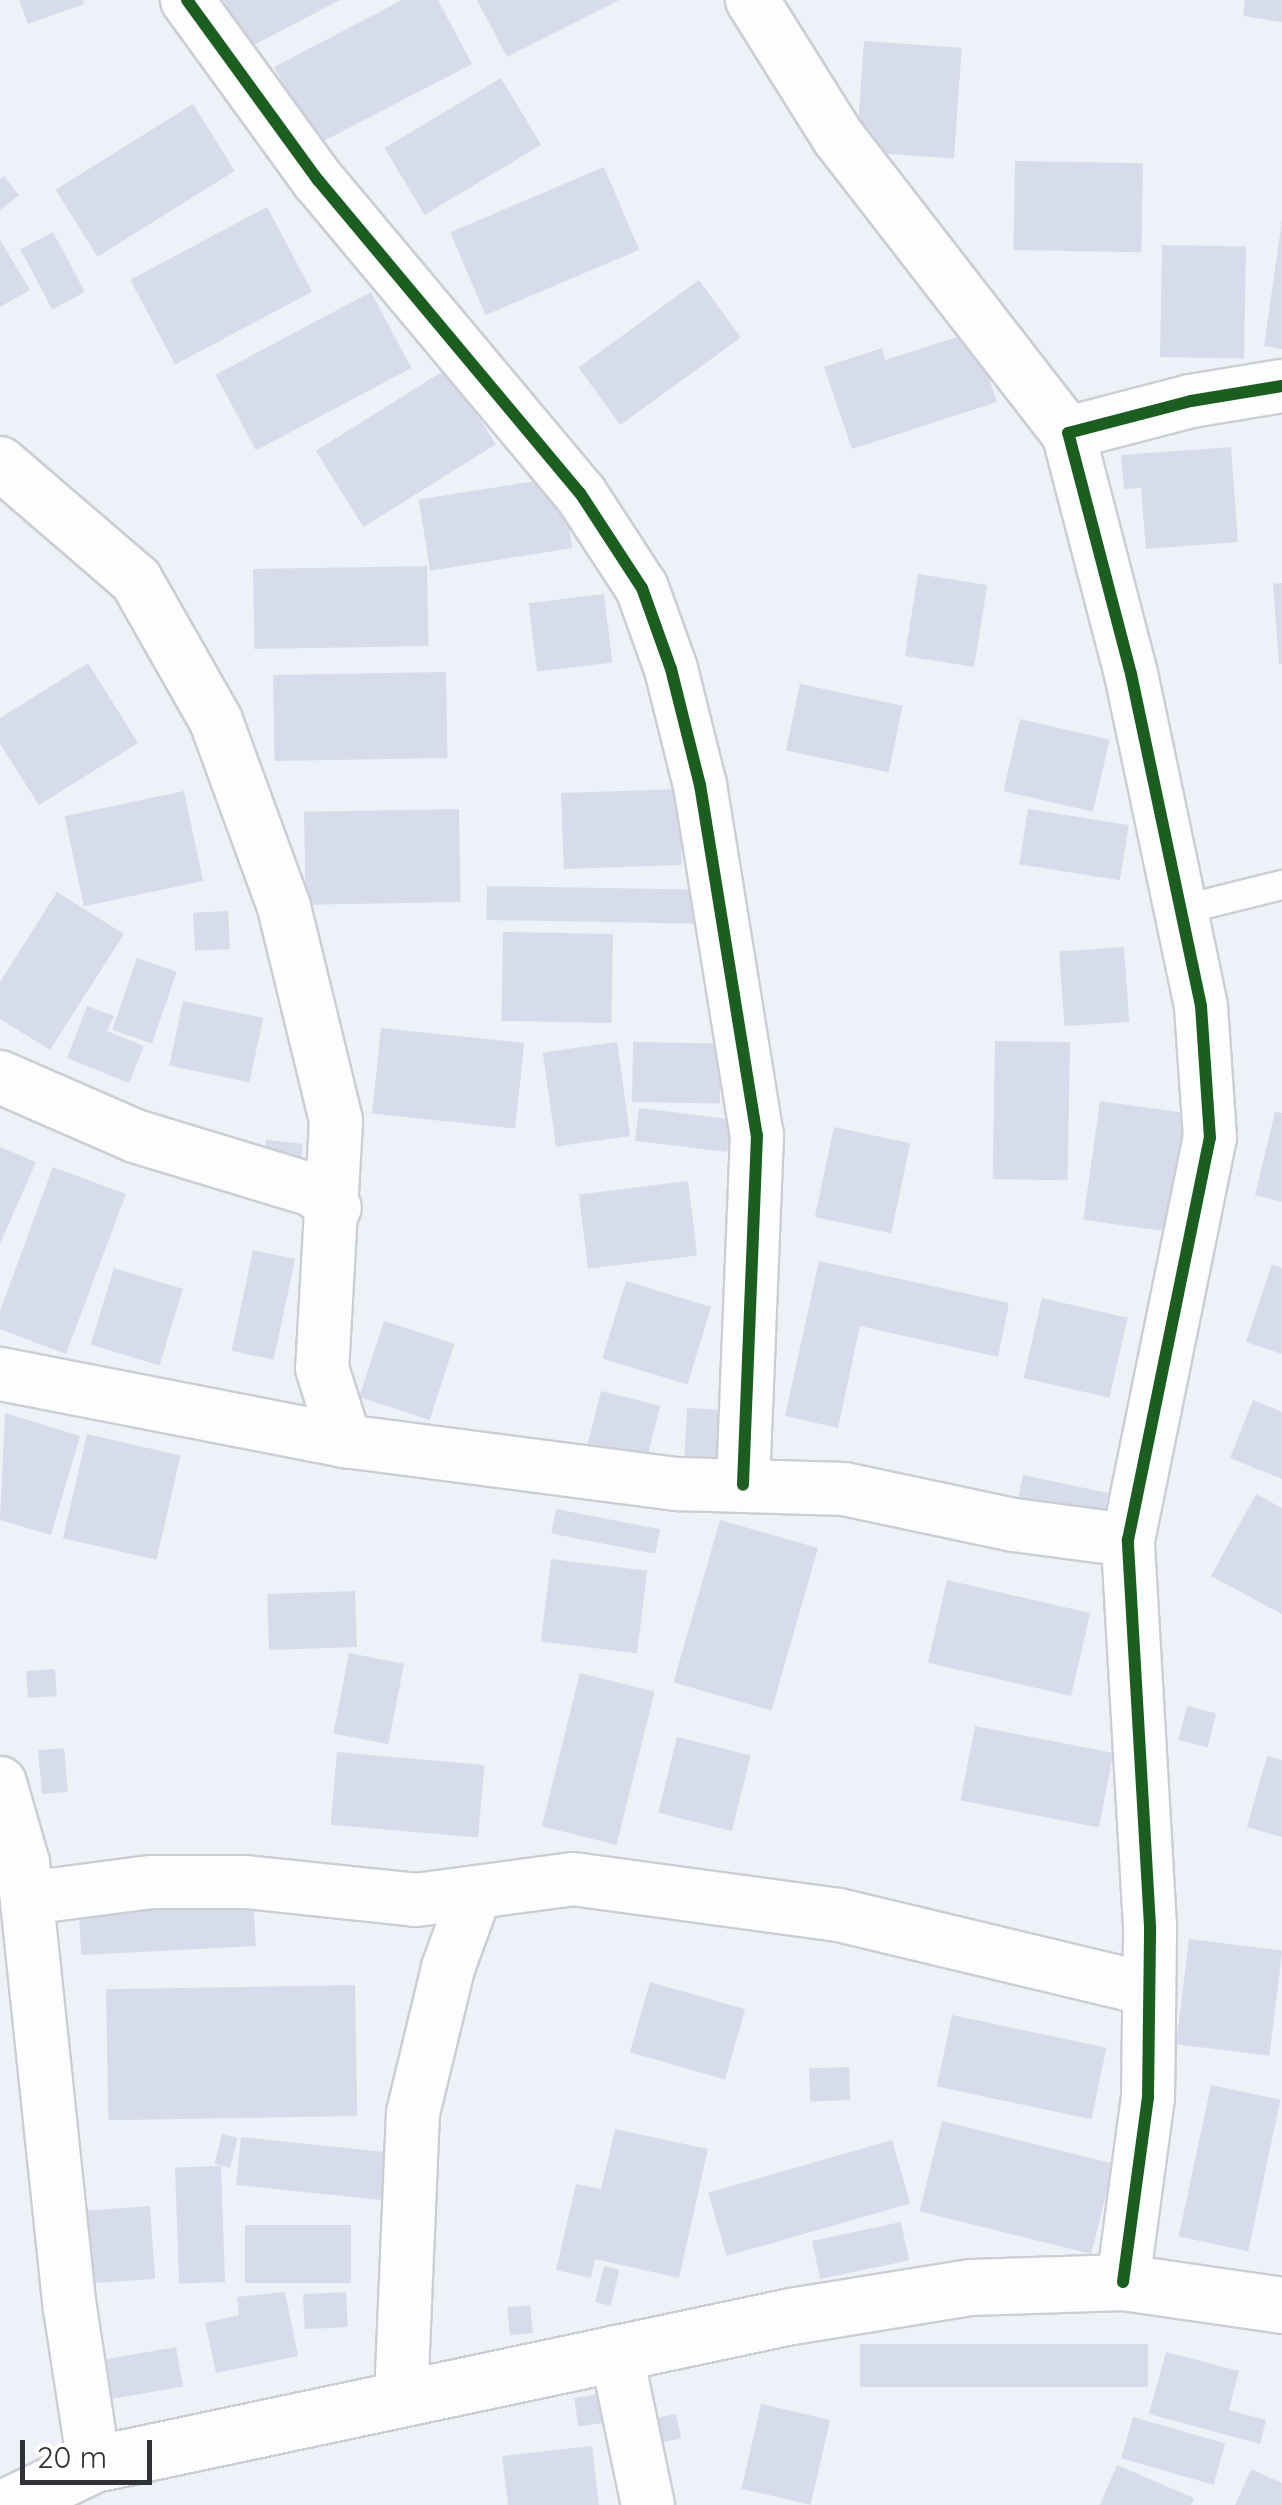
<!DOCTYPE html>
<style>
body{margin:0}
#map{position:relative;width:1282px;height:2505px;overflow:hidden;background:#eef1f8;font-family:Quicksand,sans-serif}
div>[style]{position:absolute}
.building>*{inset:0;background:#d7dcea;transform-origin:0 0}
.roads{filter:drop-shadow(2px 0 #ccced3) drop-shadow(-2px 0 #ccced3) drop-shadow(0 2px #ccced3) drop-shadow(0 -2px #ccced3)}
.service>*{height:28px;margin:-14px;padding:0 14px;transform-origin:14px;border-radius:14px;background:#fcfdfe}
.minor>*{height:52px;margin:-26px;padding:0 26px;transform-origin:26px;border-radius:26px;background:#fcfdfe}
.tertiary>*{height:55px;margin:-27.5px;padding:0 27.5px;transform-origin:27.5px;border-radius:27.5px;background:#fcfdfe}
.cycleway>*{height:12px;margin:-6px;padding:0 6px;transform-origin:6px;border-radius:6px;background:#1b5e20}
span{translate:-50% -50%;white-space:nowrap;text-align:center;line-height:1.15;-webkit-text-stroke:9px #fff;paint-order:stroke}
.scale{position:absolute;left:20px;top:2440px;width:132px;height:45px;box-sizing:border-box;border:5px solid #313237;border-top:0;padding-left:12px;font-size:30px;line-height:35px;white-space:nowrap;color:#313237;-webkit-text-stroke:8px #fff;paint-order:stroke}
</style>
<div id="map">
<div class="building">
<i style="clip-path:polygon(19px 0,83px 0,84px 4px,28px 24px)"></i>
<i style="clip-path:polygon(224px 0,340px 0,250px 47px)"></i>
<i style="clip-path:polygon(402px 0,438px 0,472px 64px,316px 145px,274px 67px)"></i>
<i style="clip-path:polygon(477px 0,619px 0,507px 57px)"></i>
<i style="clip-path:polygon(1245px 0,1282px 0,1282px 22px,1243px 16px)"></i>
<i style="left:864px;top:41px;width:98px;height:111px;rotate:4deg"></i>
<i style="left:501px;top:78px;width:78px;height:136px;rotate:59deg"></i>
<i style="left:193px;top:104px;width:79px;height:162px;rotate:58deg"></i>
<i style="left:1015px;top:161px;width:128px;height:89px;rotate:1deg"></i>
<i style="left:604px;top:167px;width:90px;height:167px;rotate:67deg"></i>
<i style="clip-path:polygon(4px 176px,19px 195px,0 210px,0 179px)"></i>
<i style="left:267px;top:207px;width:96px;height:155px;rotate:62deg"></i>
<i style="clip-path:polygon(1282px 220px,1282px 349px,1264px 346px)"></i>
<i style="left:53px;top:232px;width:68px;height:37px;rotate:62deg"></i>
<i style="clip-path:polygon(0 240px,30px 290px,0 307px)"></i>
<i style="left:1162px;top:245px;width:84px;height:112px;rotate:1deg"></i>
<i style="left:699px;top:280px;width:71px;height:149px;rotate:54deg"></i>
<i style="left:371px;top:292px;width:86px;height:176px;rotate:62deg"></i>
<i style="clip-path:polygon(973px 332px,997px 402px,852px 449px,824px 367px,882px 348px,885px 360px)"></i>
<i style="left:448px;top:368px;width:90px;height:156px;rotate:58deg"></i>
<i style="clip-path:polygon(1231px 447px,1238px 542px,1146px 549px,1141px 488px,1124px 489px,1121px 455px)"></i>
<i style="left:561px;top:477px;width:72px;height:144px;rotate:81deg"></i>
<i style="left:427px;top:566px;width:80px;height:174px;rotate:89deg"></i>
<i style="left:918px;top:574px;width:70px;height:83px;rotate:9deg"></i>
<i style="clip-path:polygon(1282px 583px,1282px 664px,1279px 664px,1273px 584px)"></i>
<i style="left:604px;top:594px;width:69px;height:76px;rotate:83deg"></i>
<i style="clip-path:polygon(88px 663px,138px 743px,39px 805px,0 744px,0 718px)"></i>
<i style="left:446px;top:672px;width:86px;height:173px;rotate:89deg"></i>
<i style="left:800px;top:684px;width:105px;height:68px;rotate:12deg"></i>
<i style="left:1020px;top:719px;width:92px;height:74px;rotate:13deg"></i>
<i style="left:679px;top:789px;width:76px;height:118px;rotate:88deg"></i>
<i style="left:184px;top:791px;width:92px;height:122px;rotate:78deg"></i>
<i style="left:459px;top:809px;width:93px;height:155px;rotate:89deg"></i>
<i style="left:1028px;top:809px;width:102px;height:56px;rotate:9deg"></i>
<i style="left:487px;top:886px;width:217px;height:34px;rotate:1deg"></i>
<i style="clip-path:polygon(57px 892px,124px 934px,50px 1050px,0 1019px,0 982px)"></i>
<i style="left:228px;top:911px;width:38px;height:35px;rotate:87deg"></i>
<i style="left:503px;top:932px;width:110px;height:89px;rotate:1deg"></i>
<i style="left:1124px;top:947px;width:75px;height:65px;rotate:86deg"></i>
<i style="left:137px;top:958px;width:42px;height:76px;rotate:19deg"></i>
<i style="left:183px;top:1001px;width:82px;height:66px;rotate:12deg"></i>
<i style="clip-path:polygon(87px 1006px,114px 1016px,107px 1031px,144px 1046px,129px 1083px,67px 1058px)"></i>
<i style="left:381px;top:1028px;width:144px;height:86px;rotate:6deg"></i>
<i style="left:995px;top:1041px;width:75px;height:138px;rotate:1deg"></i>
<i style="left:617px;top:1042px;width:95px;height:75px;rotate:82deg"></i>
<i style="left:633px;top:1042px;width:88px;height:60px;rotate:1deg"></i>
<i style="left:1100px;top:1101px;width:86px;height:120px;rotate:8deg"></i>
<i style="left:639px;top:1108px;width:93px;height:33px;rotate:7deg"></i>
<i style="clip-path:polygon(1275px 1112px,1282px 1113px,1282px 1202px,1255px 1195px)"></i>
<i style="left:834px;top:1127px;width:78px;height:92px;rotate:12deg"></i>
<i style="left:266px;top:1140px;width:37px;height:27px;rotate:6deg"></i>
<i style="clip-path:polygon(0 1147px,36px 1162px,0 1244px)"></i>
<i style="clip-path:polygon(53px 1167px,126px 1194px,66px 1354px,0 1329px,0 1311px)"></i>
<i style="left:688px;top:1181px;width:75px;height:110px;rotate:83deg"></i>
<i style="left:253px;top:1250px;width:43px;height:103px;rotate:12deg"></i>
<i style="clip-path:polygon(819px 1261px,1009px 1303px,998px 1357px,860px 1326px,838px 1428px,785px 1416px)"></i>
<i style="clip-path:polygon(1272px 1264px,1282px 1268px,1282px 1354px,1246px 1342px)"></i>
<i style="left:114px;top:1268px;width:72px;height:80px;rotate:17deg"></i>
<i style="left:626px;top:1281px;width:89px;height:81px;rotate:17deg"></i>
<i style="left:1042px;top:1298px;width:88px;height:82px;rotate:13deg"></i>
<i style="left:384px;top:1321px;width:74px;height:80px;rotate:18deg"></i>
<i style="left:601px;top:1391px;width:61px;height:58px;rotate:14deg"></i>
<i style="clip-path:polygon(1253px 1400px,1282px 1412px,1282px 1479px,1230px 1458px)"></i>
<i style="left:687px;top:1408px;width:38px;height:52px;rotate:3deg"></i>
<i style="clip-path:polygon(5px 1413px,80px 1436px,51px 1535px,0 1520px)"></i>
<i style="left:87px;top:1434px;width:96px;height:107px;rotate:13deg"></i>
<i style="left:1023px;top:1475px;width:87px;height:30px;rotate:12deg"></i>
<i style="clip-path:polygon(1256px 1494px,1282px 1508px,1282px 1614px,1211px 1576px)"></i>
<i style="left:556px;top:1509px;width:106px;height:25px;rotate:11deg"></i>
<i style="left:720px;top:1520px;width:102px;height:169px;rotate:16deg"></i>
<i style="left:551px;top:1559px;width:97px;height:83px;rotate:7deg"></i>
<i style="left:947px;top:1580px;width:147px;height:85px;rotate:13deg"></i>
<i style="left:355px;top:1591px;width:56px;height:88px;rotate:88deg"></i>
<i style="left:349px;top:1653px;width:56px;height:82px;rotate:11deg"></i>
<i style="left:55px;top:1669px;width:27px;height:29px;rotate:86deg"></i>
<i style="left:580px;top:1673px;width:77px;height:158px;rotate:14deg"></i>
<i style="left:1187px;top:1706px;width:30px;height:35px;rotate:14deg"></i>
<i style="left:975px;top:1726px;width:141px;height:76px;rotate:11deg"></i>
<i style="left:677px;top:1737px;width:76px;height:78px;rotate:14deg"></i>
<i style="left:64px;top:1748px;width:44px;height:26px;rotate:85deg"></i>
<i style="left:337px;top:1752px;width:148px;height:73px;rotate:5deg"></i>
<i style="clip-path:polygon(1267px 1756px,1282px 1760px,1282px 1837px,1247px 1827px)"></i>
<i style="left:253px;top:1891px;width:55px;height:175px;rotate:87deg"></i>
<i style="left:1189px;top:1939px;width:94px;height:106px;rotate:7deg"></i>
<i style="left:650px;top:1982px;width:99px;height:73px;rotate:16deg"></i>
<i style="left:355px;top:1985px;width:131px;height:249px;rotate:89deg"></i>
<i style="left:952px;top:2015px;width:158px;height:73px;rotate:12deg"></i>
<i style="left:849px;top:2067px;width:33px;height:40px;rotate:88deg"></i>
<i style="left:1211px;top:2085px;width:71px;height:155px;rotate:12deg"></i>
<i style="left:942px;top:2121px;width:177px;height:93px;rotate:14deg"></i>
<i style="clip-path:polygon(615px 2129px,708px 2149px,679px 2278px,595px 2259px,591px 2278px,556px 2270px,576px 2184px,601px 2189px)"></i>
<i style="left:222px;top:2134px;width:16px;height:31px;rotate:14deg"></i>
<i style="left:241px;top:2137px;width:156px;height:48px;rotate:6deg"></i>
<i style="left:892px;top:2140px;width:66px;height:191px;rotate:74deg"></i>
<i style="left:221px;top:2166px;width:116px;height:46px;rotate:88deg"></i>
<i style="left:150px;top:2206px;width:73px;height:74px;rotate:86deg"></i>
<i style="left:901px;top:2222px;width:39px;height:91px;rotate:78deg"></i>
<i style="left:245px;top:2225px;width:106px;height:58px"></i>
<i style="left:604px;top:2266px;width:16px;height:37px;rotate:14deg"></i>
<i style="clip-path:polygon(285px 2292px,298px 2356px,216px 2373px,205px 2323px,239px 2315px,237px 2297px)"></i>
<i style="left:346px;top:2292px;width:35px;height:43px;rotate:87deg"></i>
<i style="left:530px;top:2305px;width:28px;height:23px;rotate:84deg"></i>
<i style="left:1148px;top:2344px;width:43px;height:288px;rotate:90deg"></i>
<i style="left:176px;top:2347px;width:40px;height:74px;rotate:80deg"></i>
<i style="clip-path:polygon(1166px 2352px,1239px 2371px,1229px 2410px,1266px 2420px,1260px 2444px,1149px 2414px)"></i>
<i style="left:601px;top:2394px;width:29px;height:27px;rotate:82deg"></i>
<i style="left:761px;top:2404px;width:71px;height:87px;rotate:13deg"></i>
<i style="left:676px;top:2414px;width:25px;height:32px;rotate:78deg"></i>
<i style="left:1133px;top:2417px;width:96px;height:43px;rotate:16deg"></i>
<i style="clip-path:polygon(592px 2446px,599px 2505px,508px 2505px,502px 2456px)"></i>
<i style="clip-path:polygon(1117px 2465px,1194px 2498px,1191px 2505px,1100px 2505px)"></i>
<i style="clip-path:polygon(1251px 2469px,1282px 2483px,1282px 2505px,1235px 2505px)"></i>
</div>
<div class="roads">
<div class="service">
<i style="left:1181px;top:910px;width:104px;rotate:-13.9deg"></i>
</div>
<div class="minor">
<i style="left:187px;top:0;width:223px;rotate:54deg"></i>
<i style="left:318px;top:180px;width:408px;rotate:50.1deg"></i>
<i style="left:580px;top:493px;width:113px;rotate:56.9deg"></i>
<i style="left:642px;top:588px;width:86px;rotate:70.3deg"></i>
<i style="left:671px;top:669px;width:120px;rotate:76deg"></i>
<i style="left:700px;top:785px;width:355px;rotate:80.8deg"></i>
<i style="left:757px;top:1135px;width:350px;rotate:92.3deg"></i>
<i style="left:752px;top:0;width:162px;rotate:57.9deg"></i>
<i style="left:838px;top:137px;width:375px;rotate:52.2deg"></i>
<i style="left:0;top:463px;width:179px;rotate:40.7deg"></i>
<i style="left:136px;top:580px;width:162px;rotate:60.4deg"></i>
<i style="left:216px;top:721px;width:198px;rotate:69.9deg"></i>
<i style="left:284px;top:907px;width:220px;rotate:76.3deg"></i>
<i style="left:336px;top:1121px;width:247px;rotate:93.2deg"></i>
<i style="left:322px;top:1368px;width:77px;rotate:72.5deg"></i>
<i style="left:0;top:1077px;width:147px;rotate:23.6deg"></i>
<i style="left:135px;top:1136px;width:186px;rotate:16.9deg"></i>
<i style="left:313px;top:1190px;width:28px;rotate:39deg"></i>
<i style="left:0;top:1374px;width:351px;rotate:11deg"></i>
<i style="left:345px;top:1441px;width:336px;rotate:7.4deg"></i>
<i style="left:678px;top:1484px;width:166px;rotate:1.7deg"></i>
<i style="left:844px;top:1489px;width:174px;rotate:12deg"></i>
<i style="left:1014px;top:1525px;width:115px;rotate:7.5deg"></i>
<i style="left:0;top:1783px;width:83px;rotate:74deg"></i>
<i style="left:23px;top:1863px;width:447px;rotate:84deg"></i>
<i style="left:70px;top:2308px;width:158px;rotate:81.3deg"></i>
<i style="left:28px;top:1898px;width:125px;rotate:-7.4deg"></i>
<i style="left:152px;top:1882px;width:94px"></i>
<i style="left:246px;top:1882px;width:171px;rotate:6deg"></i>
<i style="left:416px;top:1900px;width:158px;rotate:-7.6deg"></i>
<i style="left:573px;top:1879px;width:268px;rotate:7.7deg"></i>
<i style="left:839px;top:1915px;width:317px;rotate:13.5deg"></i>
<i style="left:1123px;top:2282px;width:186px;rotate:-82.3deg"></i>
<i style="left:1148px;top:2098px;width:172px;rotate:-89.3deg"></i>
<i style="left:1150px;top:1926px;width:387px;rotate:-93.3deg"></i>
<i style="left:1128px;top:1540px;width:410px;rotate:-78.5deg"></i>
<i style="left:1210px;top:1138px;width:132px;rotate:-93.9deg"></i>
<i style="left:1201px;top:1006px;width:339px;rotate:-101.9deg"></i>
<i style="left:1131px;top:674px;width:249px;rotate:-104.6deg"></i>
<i style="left:1068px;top:433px;width:127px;rotate:-14.6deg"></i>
<i style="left:1191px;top:401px;width:92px;rotate:-9.4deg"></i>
<i style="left:616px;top:2352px;width:156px;rotate:78.2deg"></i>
<i style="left:401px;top:2398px;width:285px;rotate:-87.6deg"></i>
<i style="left:413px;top:2113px;width:149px;rotate:-76.4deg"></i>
<i style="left:448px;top:1968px;width:79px;rotate:-70deg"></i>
</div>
<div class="tertiary">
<i style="left:9px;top:2505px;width:94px;rotate:-25.8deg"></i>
<i style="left:94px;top:2464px;width:713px;rotate:-11.99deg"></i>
<i style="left:791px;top:2316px;width:182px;rotate:-9.2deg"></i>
<i style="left:971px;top:2287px;width:152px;rotate:-1.9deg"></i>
<i style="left:1123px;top:2282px;width:161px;rotate:8.2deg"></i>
</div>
</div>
<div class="cycleway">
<i style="left:187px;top:0;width:223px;rotate:54deg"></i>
<i style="left:318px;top:180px;width:408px;rotate:50.1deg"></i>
<i style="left:580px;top:493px;width:113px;rotate:56.9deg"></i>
<i style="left:642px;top:588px;width:86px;rotate:70.3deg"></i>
<i style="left:671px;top:669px;width:120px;rotate:76deg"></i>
<i style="left:700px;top:785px;width:355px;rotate:80.8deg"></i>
<i style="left:757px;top:1135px;width:350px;rotate:92.3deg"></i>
<i style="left:1123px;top:2282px;width:186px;rotate:-82.3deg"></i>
<i style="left:1148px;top:2098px;width:172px;rotate:-89.3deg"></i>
<i style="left:1150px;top:1926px;width:387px;rotate:-93.3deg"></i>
<i style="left:1128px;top:1540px;width:410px;rotate:-78.5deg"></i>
<i style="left:1210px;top:1138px;width:132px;rotate:-93.9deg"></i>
<i style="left:1201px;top:1006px;width:339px;rotate:-101.9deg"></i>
<i style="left:1131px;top:674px;width:249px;rotate:-104.6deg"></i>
<i style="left:1068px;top:433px;width:127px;rotate:-14.6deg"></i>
<i style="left:1191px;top:401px;width:92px;rotate:-9.4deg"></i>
</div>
<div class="scale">20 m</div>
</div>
